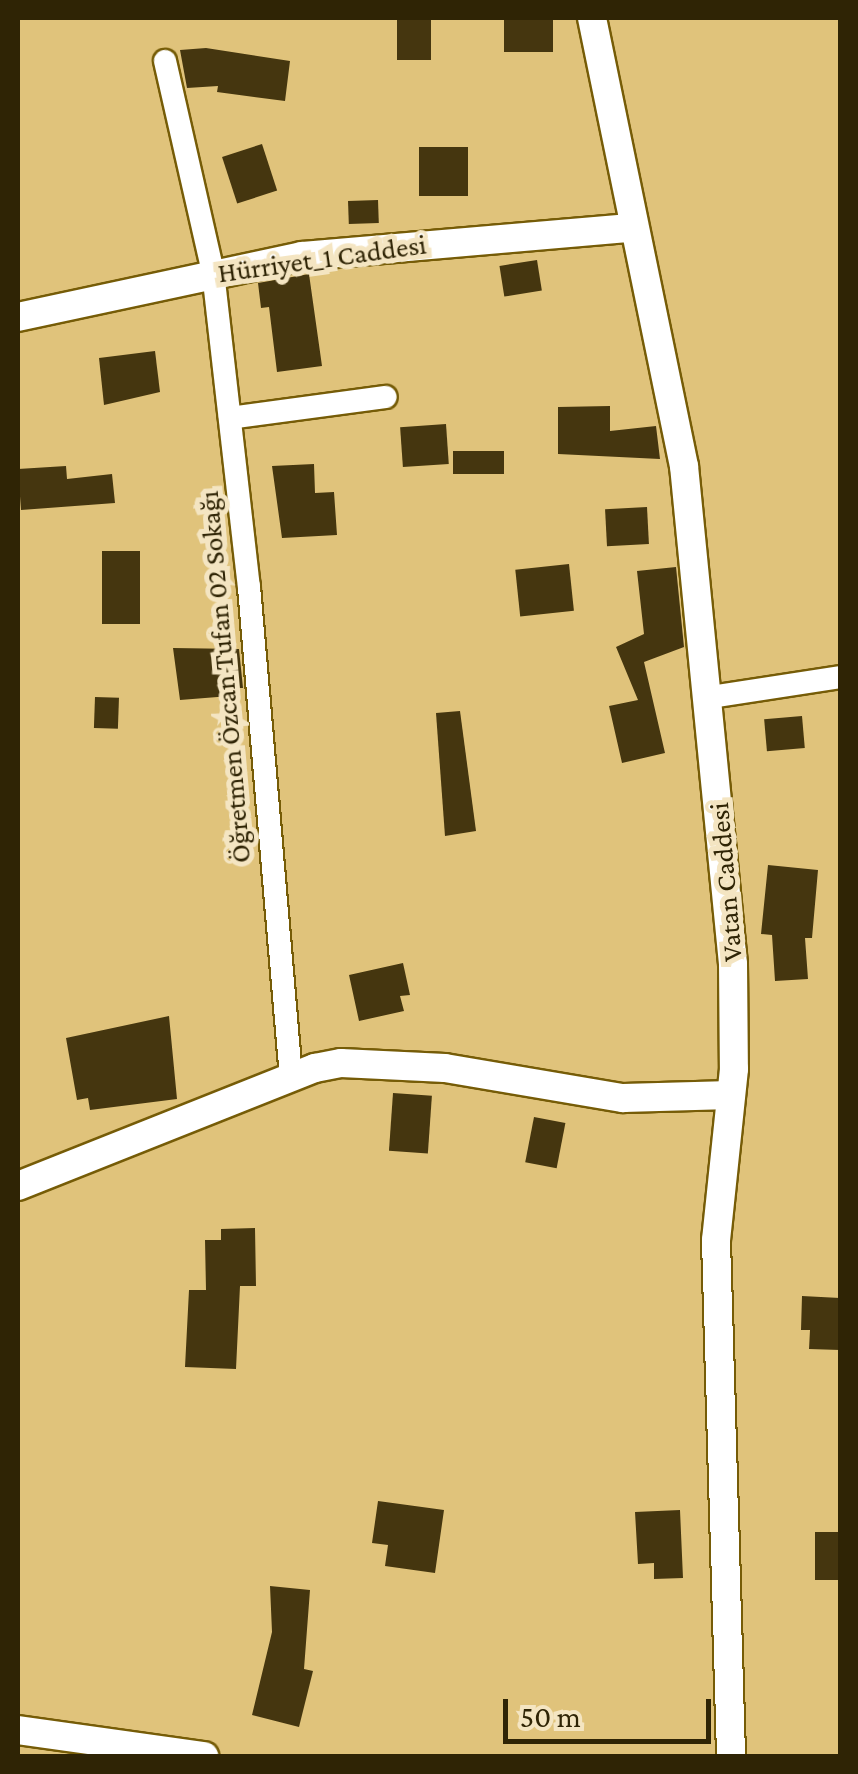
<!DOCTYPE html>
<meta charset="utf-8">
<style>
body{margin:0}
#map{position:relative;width:858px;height:1774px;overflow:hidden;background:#e0c37b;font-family:"Crimson Pro",serif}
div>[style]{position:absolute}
.building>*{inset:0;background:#45360f;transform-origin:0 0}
.roads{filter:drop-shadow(2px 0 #765c07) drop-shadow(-2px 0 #765c07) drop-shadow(0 2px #765c07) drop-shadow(0 -2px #765c07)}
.minor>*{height:22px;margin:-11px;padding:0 11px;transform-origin:11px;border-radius:11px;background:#fff}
.tertiary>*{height:28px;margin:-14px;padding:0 14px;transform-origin:14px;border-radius:14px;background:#fff}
span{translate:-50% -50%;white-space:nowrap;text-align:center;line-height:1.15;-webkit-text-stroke:10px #f4e5c2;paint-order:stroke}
.street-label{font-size:28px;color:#2f2405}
.frame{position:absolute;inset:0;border:20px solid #2f2405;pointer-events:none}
.scale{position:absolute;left:503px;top:1699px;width:208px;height:45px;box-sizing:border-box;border:5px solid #2f2405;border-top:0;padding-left:12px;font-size:30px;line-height:35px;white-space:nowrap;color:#2f2405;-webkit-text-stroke:8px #f4e5c2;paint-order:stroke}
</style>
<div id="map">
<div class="building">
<i style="left:397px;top:18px;width:34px;height:42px"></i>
<i style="left:504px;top:18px;width:49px;height:34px"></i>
<i style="clip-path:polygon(206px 48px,290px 61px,285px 101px,217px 92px,218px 86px,187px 88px,180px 50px)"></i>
<i style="left:262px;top:144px;width:49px;height:42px;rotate:72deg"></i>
<i style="left:419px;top:147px;width:49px;height:49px"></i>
<i style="left:378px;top:200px;width:23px;height:30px;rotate:88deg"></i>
<i style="left:537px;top:260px;width:31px;height:38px;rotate:81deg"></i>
<i style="clip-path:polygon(309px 274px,322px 366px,277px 372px,269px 307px,261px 308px,258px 283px)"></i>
<i style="clip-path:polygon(155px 351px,160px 392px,104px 405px,99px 358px)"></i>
<i style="clip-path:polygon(610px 406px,610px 431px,656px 426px,660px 459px,558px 454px,558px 407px)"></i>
<i style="left:446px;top:424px;width:40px;height:46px;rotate:86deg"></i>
<i style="left:453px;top:451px;width:51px;height:23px"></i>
<i style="clip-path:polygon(314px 464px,315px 493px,334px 492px,337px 535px,282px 538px,272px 466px)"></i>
<i style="clip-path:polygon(66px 466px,67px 479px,112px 474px,115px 503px,21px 510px,18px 469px)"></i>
<i style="left:647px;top:507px;width:37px;height:42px;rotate:87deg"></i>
<i style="left:102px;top:551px;width:38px;height:73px"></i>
<i style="left:569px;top:564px;width:47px;height:54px;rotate:84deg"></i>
<i style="clip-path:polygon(676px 567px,684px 647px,644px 662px,665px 753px,622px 763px,609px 706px,638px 700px,616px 647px,644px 634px,637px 571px)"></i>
<i style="clip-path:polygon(173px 648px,239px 649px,243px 688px,231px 688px,230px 696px,180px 700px)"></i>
<i style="left:95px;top:697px;width:24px;height:31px;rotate:2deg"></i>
<i style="clip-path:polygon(460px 711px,476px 831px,445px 836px,436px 713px)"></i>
<i style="left:802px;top:716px;width:32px;height:38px;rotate:85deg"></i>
<i style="clip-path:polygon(768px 865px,818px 870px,812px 938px,805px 938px,808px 979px,775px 981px,772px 935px,761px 934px)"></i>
<i style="clip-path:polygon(403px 963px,410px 995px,400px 996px,404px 1011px,359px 1021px,349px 975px)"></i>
<i style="clip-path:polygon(169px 1016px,177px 1099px,90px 1110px,88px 1098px,77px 1100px,66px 1038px)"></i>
<i style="left:393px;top:1093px;width:39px;height:58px;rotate:4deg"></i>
<i style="left:534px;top:1117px;width:32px;height:46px;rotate:11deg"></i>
<i style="clip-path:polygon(255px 1228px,256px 1286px,240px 1286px,236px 1369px,185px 1367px,189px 1290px,206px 1290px,205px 1240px,221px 1240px,221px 1229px)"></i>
<i style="clip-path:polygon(802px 1296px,840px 1298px,840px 1350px,809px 1349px,810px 1330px,801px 1330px)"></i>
<i style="clip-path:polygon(378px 1501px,444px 1510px,435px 1573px,385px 1566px,388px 1545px,372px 1543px)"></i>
<i style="clip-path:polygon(680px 1510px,683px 1578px,654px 1579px,654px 1563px,638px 1564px,635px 1512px)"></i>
<i style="left:840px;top:1532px;width:48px;height:25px;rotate:90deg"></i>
<i style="clip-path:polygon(270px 1586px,310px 1590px,304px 1669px,313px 1671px,299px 1727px,252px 1715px,272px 1632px)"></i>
</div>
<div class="roads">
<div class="minor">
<i style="left:165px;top:61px;width:216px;rotate:77.2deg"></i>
<i style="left:213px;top:272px;width:317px;rotate:83.5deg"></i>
<i style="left:249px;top:587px;width:492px;rotate:85.1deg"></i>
<i style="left:230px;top:418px;width:157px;rotate:-7.7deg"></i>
<i style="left:711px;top:697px;width:131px;rotate:-8.8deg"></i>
</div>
<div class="tertiary">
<i style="left:592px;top:18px;width:457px;rotate:78.4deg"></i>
<i style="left:684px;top:466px;width:500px;rotate:84.38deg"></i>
<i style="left:733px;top:964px;width:105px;rotate:89.5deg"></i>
<i style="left:734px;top:1069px;width:172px;rotate:96deg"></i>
<i style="left:716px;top:1240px;width:516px;rotate:88.33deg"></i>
<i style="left:18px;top:317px;width:290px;rotate:-12.1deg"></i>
<i style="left:302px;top:256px;width:330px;rotate:-4.9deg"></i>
<i style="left:18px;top:1186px;width:320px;rotate:-21.7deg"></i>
<i style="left:315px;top:1068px;width:26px;rotate:-11deg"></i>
<i style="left:341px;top:1063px;width:104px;rotate:2.8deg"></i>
<i style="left:445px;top:1068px;width:181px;rotate:9.6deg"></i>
<i style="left:623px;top:1098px;width:108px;rotate:-1.6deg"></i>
<i style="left:18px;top:1730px;width:188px;rotate:8deg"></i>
</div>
</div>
<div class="street-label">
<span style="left:322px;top:259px;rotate:-8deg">Hürriyet_1 Caddesi</span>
<span style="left:225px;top:677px;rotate:-95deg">Öğretmen Özcan Tufan 02 Sokağı</span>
<span style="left:726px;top:882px;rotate:-95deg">Vatan Caddesi</span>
</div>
<div class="frame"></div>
<div class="scale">50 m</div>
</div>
